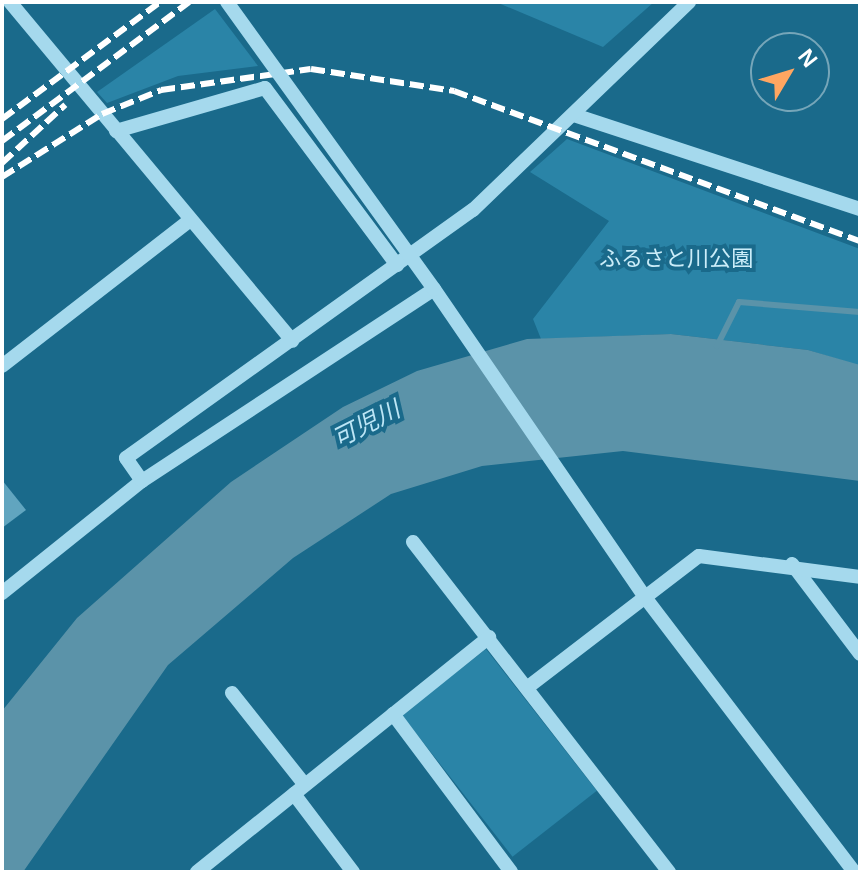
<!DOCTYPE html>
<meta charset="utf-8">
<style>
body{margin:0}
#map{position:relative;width:862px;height:874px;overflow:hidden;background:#1a6a8b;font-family:Arial,"Noto Sans JP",sans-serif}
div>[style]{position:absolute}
.green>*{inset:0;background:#2a84a7;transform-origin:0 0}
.water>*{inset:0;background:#5b93a9}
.stream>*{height:6px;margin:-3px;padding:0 3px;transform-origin:3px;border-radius:3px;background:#5b93a9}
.building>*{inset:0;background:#61a5bf}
.minor>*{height:14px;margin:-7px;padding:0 7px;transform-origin:7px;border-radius:7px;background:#a5d9ed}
.rail>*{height:6px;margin-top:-3px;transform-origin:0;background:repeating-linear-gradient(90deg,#fff 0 14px,transparent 0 20px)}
.minor-bridge>*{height:14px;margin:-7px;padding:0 7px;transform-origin:7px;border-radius:7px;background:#a5d9ed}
span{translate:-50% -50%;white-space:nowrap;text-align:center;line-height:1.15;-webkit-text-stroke:8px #1a6a8b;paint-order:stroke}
.park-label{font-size:22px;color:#cbedf9}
.water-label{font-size:24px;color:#bde6f6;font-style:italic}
.frame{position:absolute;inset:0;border:4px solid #fff;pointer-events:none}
.north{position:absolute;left:750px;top:32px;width:80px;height:80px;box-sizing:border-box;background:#1a6a8b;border:2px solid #76a6b9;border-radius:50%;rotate:52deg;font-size:22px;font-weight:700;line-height:32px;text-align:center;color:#fff}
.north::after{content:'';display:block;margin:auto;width:28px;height:36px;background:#ffa661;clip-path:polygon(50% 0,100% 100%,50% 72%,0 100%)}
</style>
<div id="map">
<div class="green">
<i style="clip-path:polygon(496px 2px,654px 2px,603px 47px)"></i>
<i style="clip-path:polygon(215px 9px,258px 66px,178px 76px,107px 103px,97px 92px)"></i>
<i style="clip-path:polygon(567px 139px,860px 249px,860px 366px,808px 350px,671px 334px,541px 339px,533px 319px,609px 221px,530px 172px)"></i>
<i style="left:486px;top:649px;width:180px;height:107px;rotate:52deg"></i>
</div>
<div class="water">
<i style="clip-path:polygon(671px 334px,808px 350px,860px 365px,860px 481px,623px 451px,482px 466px,391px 494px,293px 558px,168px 665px,23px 872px,2px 872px,2px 711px,77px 618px,231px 482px,343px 407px,417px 371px,527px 339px)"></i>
</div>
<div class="stream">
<i style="left:717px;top:346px;width:49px;rotate:-63.4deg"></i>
<i style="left:739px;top:302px;width:121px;rotate:4.7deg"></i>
</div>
<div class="building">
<i style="clip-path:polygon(2px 480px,26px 510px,2px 528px)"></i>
</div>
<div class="minor">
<i style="left:10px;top:2px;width:441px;rotate:50.2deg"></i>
<i style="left:574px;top:115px;width:301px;rotate:18.2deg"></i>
<i style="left:116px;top:131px;width:155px;rotate:-16.1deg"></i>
<i style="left:265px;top:88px;width:221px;rotate:53.3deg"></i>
<i style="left:2px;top:366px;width:238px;rotate:-37.8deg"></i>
<i style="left:142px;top:481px;width:28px;rotate:-125deg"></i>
<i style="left:126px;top:458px;width:427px;rotate:-35.6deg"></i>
<i style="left:473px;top:210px;width:300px;rotate:-43.9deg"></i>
<i style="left:413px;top:542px;width:418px;rotate:52.2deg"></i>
<i style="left:792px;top:564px;width:113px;rotate:52.9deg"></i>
<i style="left:2px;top:593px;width:179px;rotate:-38.7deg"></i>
<i style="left:142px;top:481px;width:349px;rotate:-33.3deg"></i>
<i style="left:434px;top:289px;width:372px;rotate:55.6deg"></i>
<i style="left:644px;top:596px;width:347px;rotate:52.7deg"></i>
<i style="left:528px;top:687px;width:215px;rotate:-37.5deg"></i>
<i style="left:699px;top:556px;width:162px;rotate:7.4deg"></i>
<i style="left:232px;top:693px;width:117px;rotate:51.6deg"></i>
<i style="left:393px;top:714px;width:197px;rotate:53.2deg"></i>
<i style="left:294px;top:794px;width:98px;rotate:52.9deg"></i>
<i style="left:197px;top:872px;width:375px;rotate:-38.8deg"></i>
</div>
<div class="rail">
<i style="left:2px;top:119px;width:197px;rotate:-36.5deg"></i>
<i style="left:2px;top:141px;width:233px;rotate:-36.6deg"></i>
<i style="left:2px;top:163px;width:86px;rotate:-42.6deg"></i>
<i style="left:2px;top:177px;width:118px;rotate:-32.2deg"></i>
<i style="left:102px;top:114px;width:64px;rotate:-22.1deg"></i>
<i style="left:161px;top:90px;width:151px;rotate:-8deg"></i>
<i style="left:311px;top:69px;width:145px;rotate:8.7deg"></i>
<i style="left:454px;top:91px;width:433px;rotate:20.3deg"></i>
</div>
<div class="minor-bridge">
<i style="left:227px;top:2px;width:354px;rotate:54.2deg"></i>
</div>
<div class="park-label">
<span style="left:676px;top:259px">ふるさと川公園</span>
</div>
<div class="water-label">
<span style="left:366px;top:424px;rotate:-27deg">可児川</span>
</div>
<div class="frame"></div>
<div class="north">N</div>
</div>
